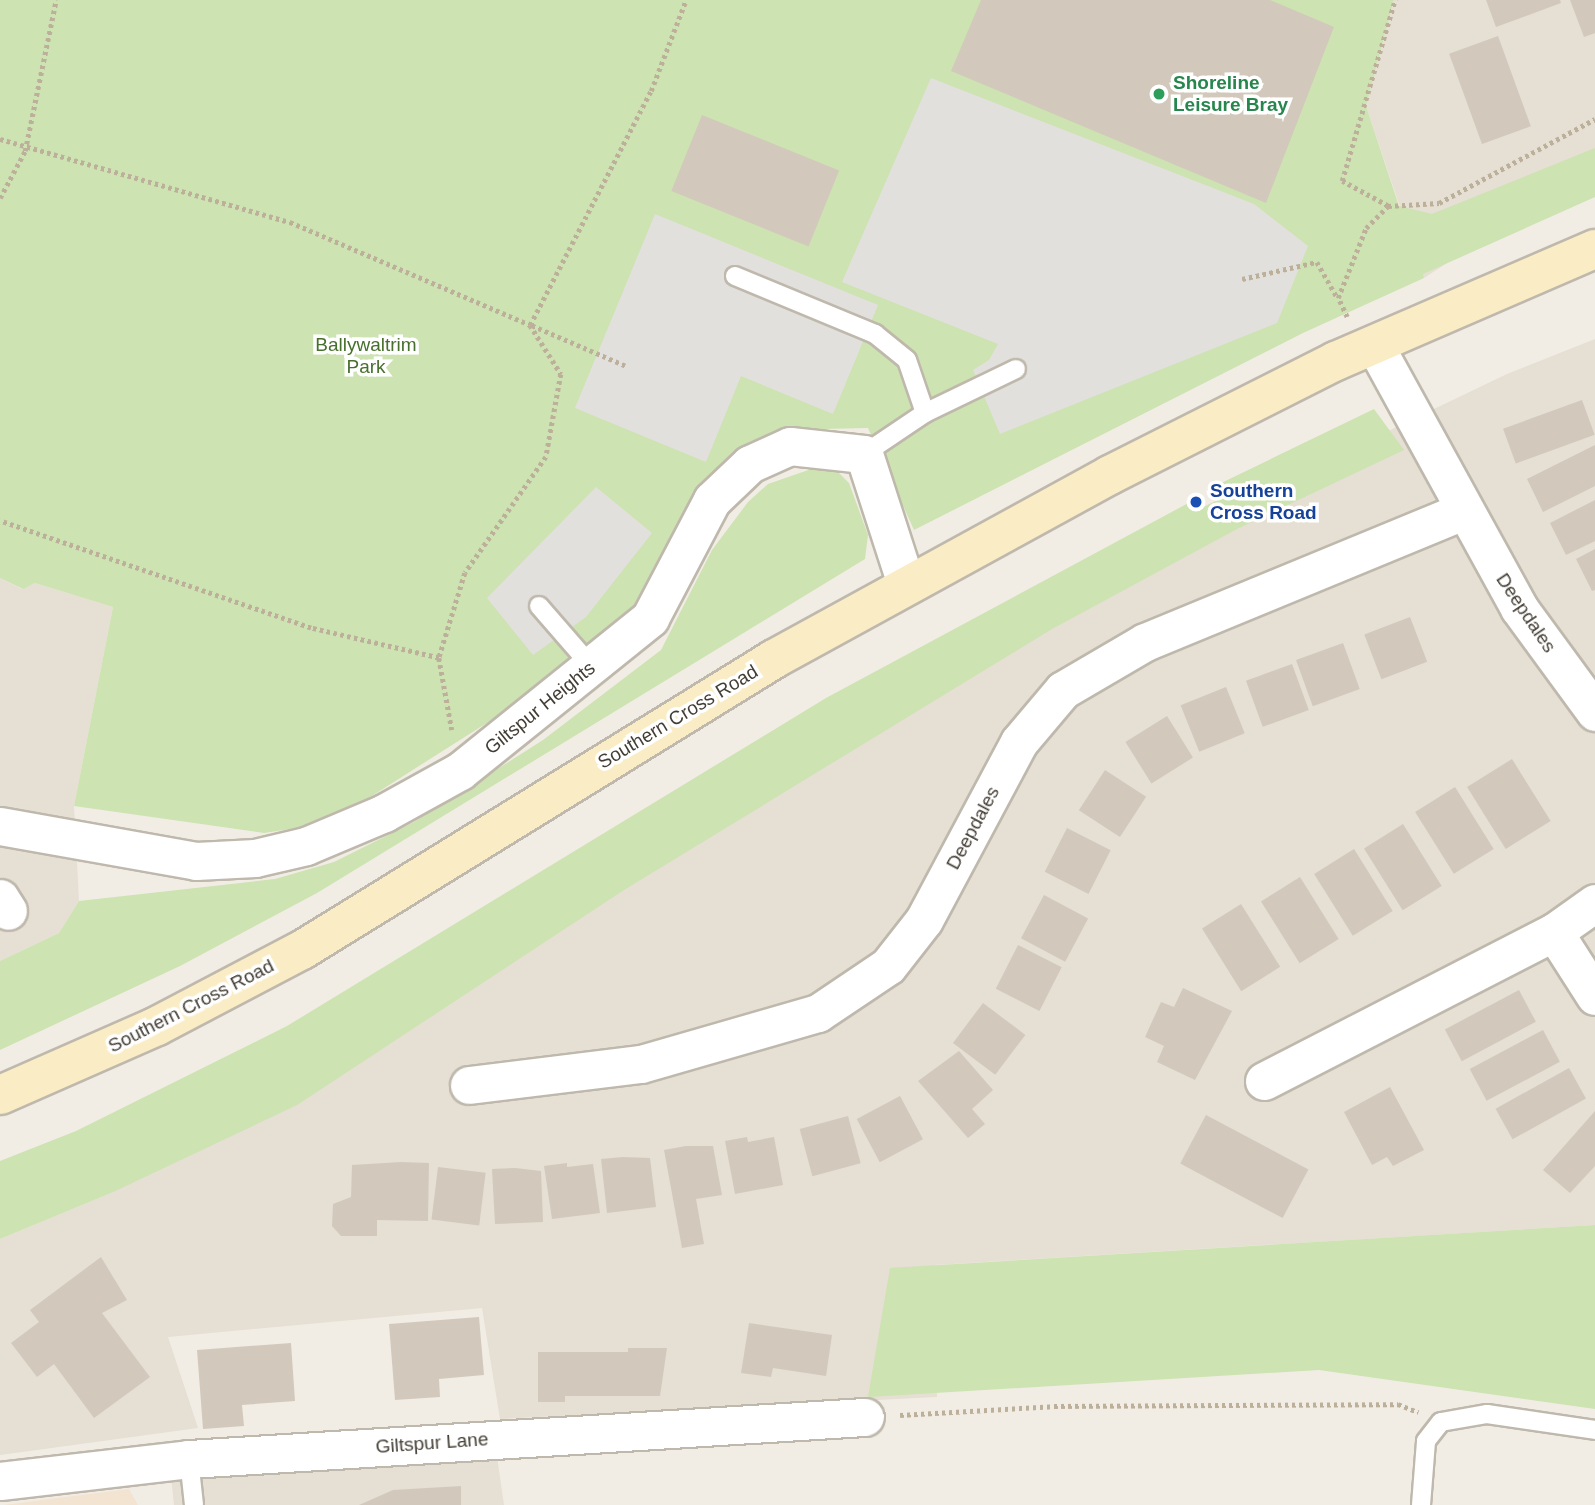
<!DOCTYPE html>
<style>
body{margin:0}
#map{position:relative;width:1595px;height:1505px;overflow:hidden;background:#f1ede5;font-family:Helvetica,sans-serif}
div>[style]{position:absolute}
.residential>*{inset:0;background:#e5dfd4}
.commercial>*{inset:0;background:#f2e4d1}
.green>*{inset:0;background:#cde3b1}
.parking>*{inset:0;background:#e2e0dd}
.building>*{inset:0;background:#d2c9bc;transform-origin:0 0}
.path>*{height:4.5px;margin-top:-2.25px;transform-origin:0;background:repeating-linear-gradient(90deg,#bdb09b 0 3.5px,transparent 0 7px)}
.roads{filter:drop-shadow(2px 0 #bfb8ac) drop-shadow(-2px 0 #bfb8ac) drop-shadow(0 2px #bfb8ac) drop-shadow(0 -2px #bfb8ac)}
.lane>*{height:18px;margin:-9px;padding:0 9px;transform-origin:9px;border-radius:9px;background:#fff}
.street>*{height:37px;margin:-18.5px;padding:0 18.5px;transform-origin:18.5px;border-radius:18.5px;background:#fff}
.secondary>*{height:38px;margin:-19px;padding:0 19px;transform-origin:19px;border-radius:19px;background:#faedc6}
.dots>*{width:19px;height:19px;translate:-50% -50%;box-sizing:border-box;border:4px solid #fff;border-radius:50%}
span{translate:-50% -50%;white-space:nowrap;text-align:center;line-height:1.15;-webkit-text-stroke:7px #fff;paint-order:stroke}
.leisure-label{font-size:19px;color:#27864d;font-weight:700}
.left{translate:0 -50%;text-align:left}
.park-label{font-size:19px;color:#48702d}
.transit-label{font-size:19px;color:#164399;font-weight:700}
.street-label{font-size:19px;color:#433e35}
</style>
<div id="map">
<div class="residential">
<i style="clip-path:polygon(1394px 0,1595px 0,1595px 167px,1424px 278px,1366px 106px)"></i>
<i style="clip-path:polygon(1595px 339px,1595px 1225px,935px 1265px,937px 1397px,500px 1419px,482px 1308px,168px 1337px,198px 1428px,0 1455px,0 1239px,111px 1193px,1226px 509px,1507px 374px)"></i>
<i style="clip-path:polygon(0 578px,22px 589px,35px 583px,113px 607px,74px 806px,79px 901px,59px 933px,0 961px)"></i>
<i style="clip-path:polygon(496px 1450px,504px 1505px,174px 1505px,171px 1476px)"></i>
</div>
<div class="commercial">
<i style="clip-path:polygon(129px 1489px,138px 1505px,3px 1505px)"></i>
</div>
<div class="green">
<i style="clip-path:polygon(0 0,1394px 0,1366px 106px,1399px 206px,1432px 214px,1595px 148px,1595px 197px,1423px 274px,1424px 278px,1303px 333px,914px 530px,868px 428px,778px 430px,703px 489px,628px 615px,545px 686px,356px 806px,310px 826px,264px 833px,74px 806px,113px 607px,35px 583px,23px 589px,0 578px)"></i>
<i style="clip-path:polygon(1374px 409px,1404px 450px,1237px 529px,1052px 629px,624px 890px,297px 1105px,111px 1193px,0 1239px,0 1161px,76px 1131px,287px 1026px,826px 698px,1194px 500px,1199px 509px,1220px 499px,1215px 486px)"></i>
<i style="clip-path:polygon(820px 466px,835px 469px,849px 483px,868px 535px,865px 559px,317px 893px,180px 966px,0 1050px,0 961px,59px 933px,79px 901px,275px 879px,334px 862px,414px 822px,543px 740px,661px 650px,712px 550px,748px 502px,768px 484px)"></i>
<i style="clip-path:polygon(1595px 1225px,1595px 1409px,1319px 1370px,868px 1397px,890px 1268px)"></i>
</div>
<div class="parking">
<i style="clip-path:polygon(931px 78px,1254px 204px,1308px 246px,1277px 323px,1000px 434px,973px 370px,989px 360px,998px 344px,842px 282px)"></i>
<i style="clip-path:polygon(655px 214px,878px 305px,833px 414px,741px 376px,706px 462px,575px 408px)"></i>
<i style="clip-path:polygon(596px 487px,652px 533px,586px 617px,533px 655px,487px 598px)"></i>
</div>
<div class="building">
<i style="clip-path:polygon(981px 0,1270px 0,1334px 27px,1266px 203px,951px 71px)"></i>
<i style="clip-path:polygon(1486px 0,1560px 0,1561px 3px,1496px 27px)"></i>
<i style="clip-path:polygon(1570px 0,1595px 0,1595px 33px,1584px 37px)"></i>
<i style="left:1498px;top:36px;width:96px;height:52px;rotate:70deg"></i>
<i style="left:702px;top:115px;width:148px;height:82px;rotate:22deg"></i>
<i style="left:1582px;top:400px;width:37px;height:84px;rotate:70deg"></i>
<i style="clip-path:polygon(1595px 445px,1595px 486px,1543px 512px,1527px 479px)"></i>
<i style="clip-path:polygon(1595px 500px,1595px 541px,1566px 555px,1550px 523px)"></i>
<i style="clip-path:polygon(1595px 549px,1595px 590px,1592px 591px,1576px 559px)"></i>
<i style="left:1410px;top:617px;width:48px;height:49px;rotate:69deg"></i>
<i style="left:1343px;top:643px;width:49px;height:50px;rotate:70deg"></i>
<i style="left:1292px;top:664px;width:49px;height:49px;rotate:70deg"></i>
<i style="left:1226px;top:687px;width:50px;height:49px;rotate:68deg"></i>
<i style="left:1167px;top:716px;width:49px;height:49px;rotate:58deg"></i>
<i style="left:1512px;top:759px;width:73px;height:53px;rotate:58deg"></i>
<i style="left:1105px;top:770px;width:49px;height:48px;rotate:33deg"></i>
<i style="left:1455px;top:787px;width:73px;height:47px;rotate:58deg"></i>
<i style="left:1403px;top:824px;width:73px;height:46px;rotate:58deg"></i>
<i style="left:1067px;top:828px;width:49px;height:49px;rotate:27deg"></i>
<i style="left:1354px;top:849px;width:73px;height:47px;rotate:58deg"></i>
<i style="left:1300px;top:877px;width:73px;height:46px;rotate:58deg"></i>
<i style="left:1044px;top:895px;width:50px;height:49px;rotate:28deg"></i>
<i style="left:1241px;top:904px;width:74px;height:46px;rotate:58deg"></i>
<i style="left:1018px;top:945px;width:49px;height:49px;rotate:27deg"></i>
<i style="clip-path:polygon(1183px 988px,1232px 1011px,1195px 1080px,1157px 1062px,1164px 1046px,1145px 1037px,1161px 1002px,1174px 1007px)"></i>
<i style="left:1519px;top:990px;width:36px;height:84px;rotate:62deg"></i>
<i style="left:983px;top:1003px;width:53px;height:50px;rotate:37deg"></i>
<i style="left:1543px;top:1030px;width:36px;height:83px;rotate:62deg"></i>
<i style="clip-path:polygon(959px 1051px,993px 1090px,972px 1109px,985px 1124px,968px 1138px,918px 1081px)"></i>
<i style="left:1569px;top:1068px;width:35px;height:84px;rotate:61deg"></i>
<i style="clip-path:polygon(1390px 1087px,1424px 1150px,1393px 1166px,1387px 1157px,1372px 1165px,1344px 1112px)"></i>
<i style="left:900px;top:1096px;width:49px;height:49px;rotate:62deg"></i>
<i style="clip-path:polygon(1595px 1111px,1595px 1166px,1570px 1193px,1543px 1170px)"></i>
<i style="left:1206px;top:1115px;width:116px;height:55px;rotate:28deg"></i>
<i style="left:848px;top:1116px;width:49px;height:50px;rotate:75deg"></i>
<i style="clip-path:polygon(747px 1137px,748px 1142px,774px 1137px,783px 1185px,735px 1194px,725px 1141px)"></i>
<i style="clip-path:polygon(686px 1146px,713px 1146px,722px 1195px,696px 1199px,704px 1244px,682px 1248px,664px 1150px)"></i>
<i style="clip-path:polygon(623px 1157px,650px 1158px,656px 1207px,607px 1213px,601px 1159px)"></i>
<i style="clip-path:polygon(401px 1162px,429px 1163px,428px 1221px,377px 1220px,377px 1236px,341px 1236px,332px 1226px,333px 1204px,351px 1197px,352px 1165px)"></i>
<i style="clip-path:polygon(567px 1163px,567px 1167px,593px 1164px,600px 1213px,552px 1219px,544px 1166px)"></i>
<i style="left:438px;top:1167px;width:48px;height:53px;rotate:7deg"></i>
<i style="clip-path:polygon(515px 1168px,541px 1171px,543px 1222px,495px 1224px,492px 1169px)"></i>
<i style="clip-path:polygon(101px 1257px,127px 1300px,102px 1313px,150px 1377px,94px 1418px,54px 1364px,37px 1377px,11px 1343px,39px 1322px,30px 1310px)"></i>
<i style="clip-path:polygon(479px 1317px,484px 1375px,439px 1379px,440px 1397px,395px 1400px,389px 1324px)"></i>
<i style="clip-path:polygon(749px 1323px,832px 1335px,826px 1376px,773px 1368px,771px 1377px,741px 1373px)"></i>
<i style="clip-path:polygon(291px 1343px,295px 1401px,242px 1405px,244px 1426px,203px 1429px,197px 1350px)"></i>
<i style="clip-path:polygon(628px 1348px,667px 1348px,660px 1396px,565px 1396px,565px 1402px,538px 1402px,538px 1352px,628px 1352px)"></i>
<i style="clip-path:polygon(461px 1486px,461px 1505px,359px 1505px,393px 1490px)"></i>
</div>
<div class="path">
<i style="left:0;top:139px;width:302px;rotate:16deg"></i>
<i style="left:290px;top:222px;width:261px;rotate:23.2deg"></i>
<i style="left:530px;top:325px;width:58px;rotate:57.7deg"></i>
<i style="left:561px;top:374px;width:84px;rotate:100.2deg"></i>
<i style="left:546px;top:457px;width:141px;rotate:124.9deg"></i>
<i style="left:465px;top:573px;width:89px;rotate:107deg"></i>
<i style="left:439px;top:658px;width:131px;rotate:-166.8deg"></i>
<i style="left:311px;top:628px;width:329px;rotate:-161deg"></i>
<i style="left:0;top:198px;width:53px;rotate:-62deg"></i>
<i style="left:25px;top:151px;width:154px;rotate:-78.4deg"></i>
<i style="left:1388px;top:206px;width:51px;rotate:-3.4deg"></i>
<i style="left:1439px;top:203px;width:177px;rotate:-28.3deg"></i>
<i style="left:1242px;top:279px;width:77px;rotate:-12.8deg"></i>
<i style="left:1317px;top:262px;width:40px;rotate:60.3deg"></i>
<i style="left:1347px;top:317px;width:21px;rotate:-115deg"></i>
<i style="left:1338px;top:298px;width:75px;rotate:-68.2deg"></i>
<i style="left:1366px;top:228px;width:31px;rotate:-45deg"></i>
<i style="left:1388px;top:206px;width:52px;rotate:-151.5deg"></i>
<i style="left:1342px;top:181px;width:189px;rotate:-73.7deg"></i>
<i style="left:625px;top:366px;width:103px;rotate:-156.7deg"></i>
<i style="left:530px;top:325px;width:263px;rotate:-62.7deg"></i>
<i style="left:651px;top:91px;width:97px;rotate:-69deg"></i>
<i style="left:439px;top:658px;width:73px;rotate:79.8deg"></i>
<i style="left:900px;top:1415px;width:154px;rotate:-3.3deg"></i>
<i style="left:1054px;top:1406px;width:344px;rotate:-0.3deg"></i>
<i style="left:1398px;top:1404px;width:22px;rotate:22deg"></i>
</div>
<div class="roads">
<div class="lane">
<i style="left:735px;top:276px;width:152px;rotate:22.5deg"></i>
<i style="left:875px;top:334px;width:41px;rotate:39.1deg"></i>
<i style="left:907px;top:360px;width:56px;rotate:71.2deg"></i>
<i style="left:864px;top:454px;width:73px;rotate:-33.9deg"></i>
<i style="left:925px;top:413px;width:101px;rotate:-25.8deg"></i>
<i style="left:539px;top:606px;width:81px;rotate:49deg"></i>
<i style="left:189px;top:1459px;width:46px;rotate:83.8deg"></i>
<i style="left:1421px;top:1505px;width:64px;rotate:-85.5deg"></i>
<i style="left:1426px;top:1441px;width:24px;rotate:-52deg"></i>
<i style="left:1441px;top:1422px;width:47px;rotate:-9.9deg"></i>
<i style="left:1487px;top:1414px;width:109px;rotate:8.4deg"></i>
</div>
<div class="street">
<i style="left:1374px;top:344px;width:301px;rotate:61.2deg"></i>
<i style="left:1519px;top:608px;width:129px;rotate:53.8deg"></i>
<i style="left:0;top:826px;width:199px;rotate:10.1deg"></i>
<i style="left:196px;top:861px;width:59px;rotate:-2.9deg"></i>
<i style="left:255px;top:858px;width:52px;rotate:-13.2deg"></i>
<i style="left:306px;top:846px;width:85px;rotate:-22.9deg"></i>
<i style="left:384px;top:813px;width:87px;rotate:-28.9deg"></i>
<i style="left:460px;top:771px;width:244px;rotate:-38.8deg"></i>
<i style="left:650px;top:618px;width:133px;rotate:-62.3deg"></i>
<i style="left:712px;top:500px;width:52px;rotate:-43.5deg"></i>
<i style="left:750px;top:464px;width:44px;rotate:-24.2deg"></i>
<i style="left:790px;top:446px;width:74px;rotate:6.2deg"></i>
<i style="left:864px;top:454px;width:137px;rotate:72.1deg"></i>
<i style="left:0;top:898px;width:15px;rotate:58deg"></i>
<i style="left:1554px;top:932px;width:76px;rotate:57.4deg"></i>
<i style="left:1264px;top:1081px;width:326px;rotate:-27.2deg"></i>
<i style="left:1554px;top:932px;width:50px;rotate:-35.3deg"></i>
<i style="left:469px;top:1085px;width:173px;rotate:-7deg"></i>
<i style="left:641px;top:1064px;width:184px;rotate:-16.1deg"></i>
<i style="left:818px;top:1013px;width:84px;rotate:-33.9deg"></i>
<i style="left:888px;top:966px;width:58px;rotate:-52deg"></i>
<i style="left:924px;top:920px;width:202px;rotate:-61.9deg"></i>
<i style="left:1019px;top:742px;width:68px;rotate:-49.8deg"></i>
<i style="left:1063px;top:690px;width:95px;rotate:-30.3deg"></i>
<i style="left:1145px;top:642px;width:344px;rotate:-22.4deg"></i>
<i style="left:0;top:1481px;width:190px;rotate:-6.6deg"></i>
<i style="left:189px;top:1459px;width:677px;rotate:-3.56deg"></i>
</div>
<div class="secondary">
<i style="left:0;top:1095px;width:171px;rotate:-23.7deg"></i>
<i style="left:157px;top:1026px;width:164px;rotate:-27.7deg"></i>
<i style="left:302px;top:950px;width:554px;rotate:-31.65deg"></i>
<i style="left:774px;top:659px;width:383px;rotate:-28.7deg"></i>
<i style="left:1110px;top:475px;width:253px;rotate:-26.8deg"></i>
<i style="left:1336px;top:361px;width:282px;rotate:-23.4deg"></i>
</div>
</div>
<div class="dots">
<i style="left:1159px;top:94px;background:#2e9e5b"></i>
<i style="left:1196px;top:502px;background:#1a4fb4"></i>
</div>
<div class="leisure-label">
<span class="left" style="left:1173px;top:94px">Shoreline<br>Leisure Bray</span>
</div>
<div class="park-label">
<span style="left:366px;top:356px">Ballywaltrim<br>Park</span>
</div>
<div class="transit-label">
<span class="left" style="left:1210px;top:502px">Southern<br>Cross Road</span>
</div>
<div class="street-label">
<span style="left:1526px;top:613px;rotate:56deg">Deepdales</span>
<span style="left:540px;top:708px;rotate:-39deg">Giltspur Heights</span>
<span style="left:678px;top:717px;rotate:-31deg">Southern Cross Road</span>
<span style="left:973px;top:828px;rotate:-62deg">Deepdales</span>
<span style="left:191px;top:1006px;rotate:-27deg">Southern Cross Road</span>
<span style="left:432px;top:1443px;rotate:-4deg">Giltspur Lane</span>
</div>
</div>
